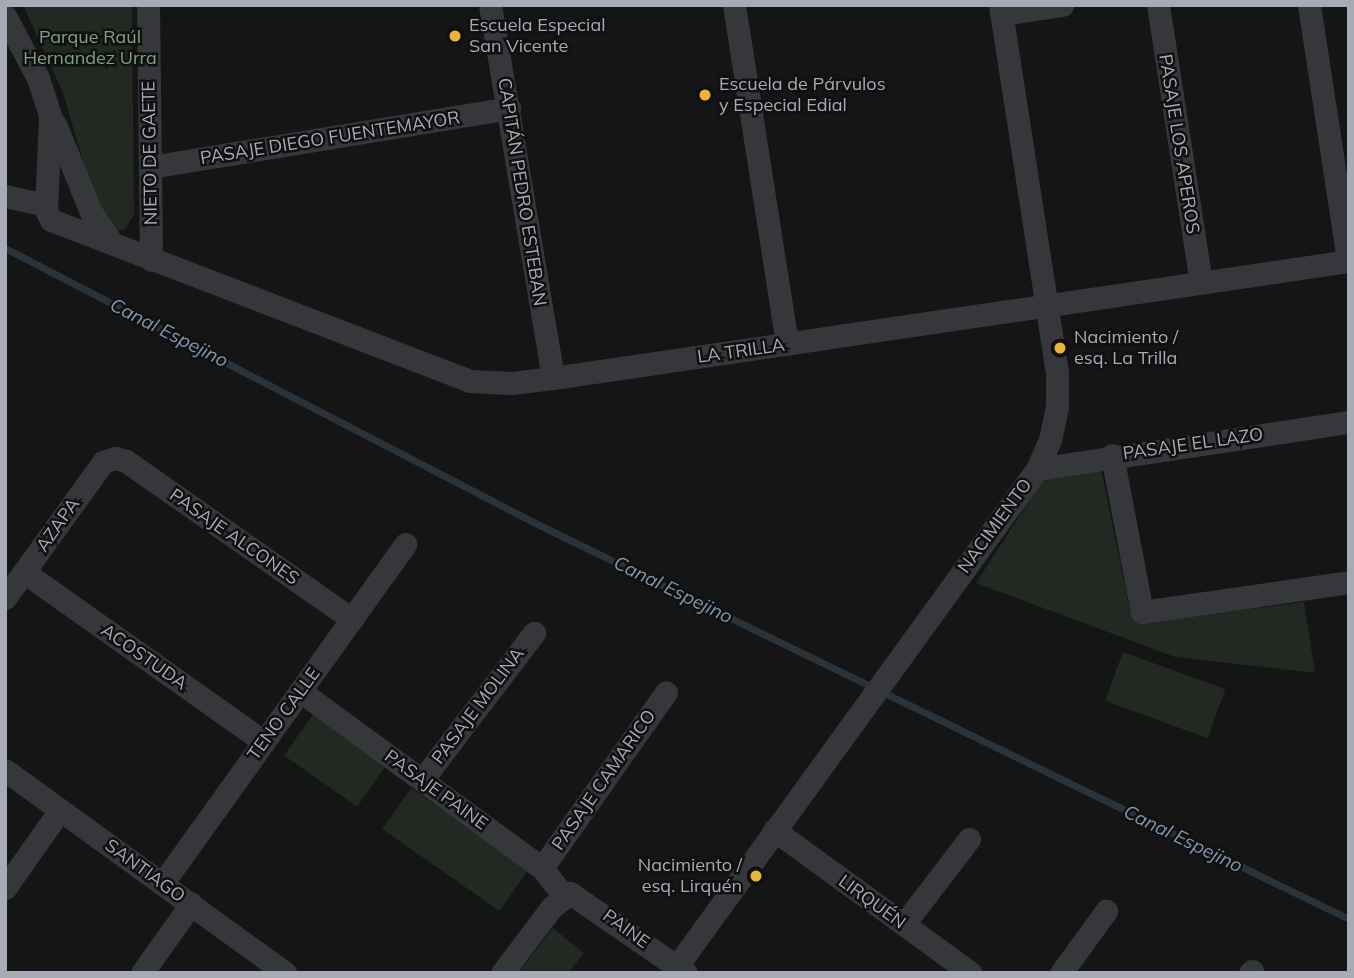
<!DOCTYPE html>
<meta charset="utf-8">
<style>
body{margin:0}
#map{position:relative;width:1354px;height:978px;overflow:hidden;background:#151516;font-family:Mulish,sans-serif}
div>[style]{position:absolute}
.green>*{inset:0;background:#212922;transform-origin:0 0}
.stream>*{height:7px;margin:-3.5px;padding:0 3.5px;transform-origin:3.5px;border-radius:3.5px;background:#2b333a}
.minor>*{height:23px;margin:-11.5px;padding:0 11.5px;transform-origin:11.5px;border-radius:11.5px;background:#36373b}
.dots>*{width:19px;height:19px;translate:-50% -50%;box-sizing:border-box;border:4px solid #101011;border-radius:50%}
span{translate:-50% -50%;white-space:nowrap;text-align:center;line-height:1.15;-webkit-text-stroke:5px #101011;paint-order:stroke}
.poi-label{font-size:18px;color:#a7abb6}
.left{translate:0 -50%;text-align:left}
.right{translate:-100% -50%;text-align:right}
.park-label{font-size:18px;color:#7ea181}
.street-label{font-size:18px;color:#a7abb6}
.water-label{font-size:19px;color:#7e98b1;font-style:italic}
.frame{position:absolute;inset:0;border:7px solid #a7abb6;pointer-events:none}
</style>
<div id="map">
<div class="green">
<i style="clip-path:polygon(23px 5px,132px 5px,134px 215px,125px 229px,118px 231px,100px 219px,63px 93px)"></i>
<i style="clip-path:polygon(1100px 464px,1129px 606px,1151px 622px,1304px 602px,1315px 673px,1175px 657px,976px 583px,1044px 478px)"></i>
<i style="left:1123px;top:652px;width:109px;height:52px;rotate:20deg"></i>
<i style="left:314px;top:713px;width:89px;height:52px;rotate:35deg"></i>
<i style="left:411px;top:788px;width:143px;height:50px;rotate:35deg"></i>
<i style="clip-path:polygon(553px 928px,584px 953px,568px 973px,518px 973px)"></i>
</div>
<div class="stream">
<i style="left:5px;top:248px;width:597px;rotate:27.42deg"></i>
<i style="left:535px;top:523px;width:905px;rotate:25.94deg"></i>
</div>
<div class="minor">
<i style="left:148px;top:5px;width:255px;rotate:89.3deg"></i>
<i style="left:490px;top:5px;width:378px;rotate:80.4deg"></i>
<i style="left:734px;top:5px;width:343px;rotate:81.1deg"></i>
<i style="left:1158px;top:5px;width:280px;rotate:81.2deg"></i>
<i style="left:1309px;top:5px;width:259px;rotate:81.3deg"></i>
<i style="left:1001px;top:14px;width:62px;rotate:-8.4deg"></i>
<i style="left:5px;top:16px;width:70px;rotate:62deg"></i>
<i style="left:38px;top:78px;width:40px;rotate:72deg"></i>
<i style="left:50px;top:116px;width:94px;rotate:92.4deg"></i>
<i style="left:46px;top:210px;width:11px;rotate:63deg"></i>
<i style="left:51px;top:220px;width:449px;rotate:21deg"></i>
<i style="left:470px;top:381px;width:42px;rotate:2.7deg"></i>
<i style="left:512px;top:383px;width:41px;rotate:-7deg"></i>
<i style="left:553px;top:378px;width:805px;rotate:-8.36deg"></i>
<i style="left:55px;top:124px;width:95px;rotate:67.8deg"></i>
<i style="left:91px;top:212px;width:37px;rotate:56deg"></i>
<i style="left:150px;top:167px;width:364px;rotate:-9.3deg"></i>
<i style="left:5px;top:196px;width:42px;rotate:12.4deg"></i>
<i style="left:1112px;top:455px;width:160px;rotate:79.2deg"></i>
<i style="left:1142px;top:612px;width:209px;rotate:-8.2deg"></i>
<i style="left:1037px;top:469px;width:316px;rotate:-8.6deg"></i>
<i style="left:24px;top:572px;width:294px;rotate:35.3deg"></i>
<i style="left:5px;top:598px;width:168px;rotate:-54.2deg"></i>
<i style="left:103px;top:462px;width:13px;rotate:-18deg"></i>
<i style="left:115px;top:458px;width:11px;rotate:15deg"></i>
<i style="left:126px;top:461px;width:276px;rotate:35deg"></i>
<i style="left:300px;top:691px;width:300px;rotate:36.2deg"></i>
<i style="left:542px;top:868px;width:36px;rotate:52deg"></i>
<i style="left:5px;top:770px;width:346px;rotate:35.9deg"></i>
<i style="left:422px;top:780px;width:185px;rotate:-52.7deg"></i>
<i style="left:774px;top:830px;width:243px;rotate:36deg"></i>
<i style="left:542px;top:868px;width:215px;rotate:-54.8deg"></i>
<i style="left:162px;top:884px;width:418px;rotate:-54.4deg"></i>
<i style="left:5px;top:888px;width:95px;rotate:-54.8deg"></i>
<i style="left:904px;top:924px;width:107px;rotate:-52.6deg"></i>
<i style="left:677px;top:966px;width:614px;rotate:-54.08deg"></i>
<i style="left:1037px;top:469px;width:32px;rotate:-66deg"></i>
<i style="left:1050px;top:440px;width:33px;rotate:-78deg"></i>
<i style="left:1057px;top:408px;width:35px;rotate:-90deg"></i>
<i style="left:1057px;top:373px;width:372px;rotate:-98.8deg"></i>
<i style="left:142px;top:973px;width:85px;rotate:-54.6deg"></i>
<i style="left:502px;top:973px;width:83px;rotate:-52.9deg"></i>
<i style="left:552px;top:907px;width:23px;rotate:-38deg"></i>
<i style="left:570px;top:893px;width:141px;rotate:34.6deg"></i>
<i style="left:1061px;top:973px;width:77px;rotate:-54deg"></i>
<i style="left:1250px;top:973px;width:3px;rotate:-45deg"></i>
</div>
<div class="dots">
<i style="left:455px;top:36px;background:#edb336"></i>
<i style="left:705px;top:95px;background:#edb336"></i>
<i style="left:1060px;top:348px;background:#edb336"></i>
<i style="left:756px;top:876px;background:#edb336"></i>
</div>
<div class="poi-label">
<span class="left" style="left:469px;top:36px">Escuela Especial<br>San Vicente</span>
<span class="left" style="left:719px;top:95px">Escuela de Párvulos<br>y Especial Edial</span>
<span class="left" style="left:1074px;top:348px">Nacimiento /<br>esq. La Trilla</span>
<span class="right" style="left:742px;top:876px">Nacimiento /<br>esq. Lirquén</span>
</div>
<div class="park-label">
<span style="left:90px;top:48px">Parque Raúl<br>Hernandez Urra</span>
</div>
<div class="street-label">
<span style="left:330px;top:138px;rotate:-9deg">PASAJE DIEGO FUENTEMAYOR</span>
<span style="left:1179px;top:144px;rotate:81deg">PASAJE LOS APEROS</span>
<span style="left:150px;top:153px;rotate:-91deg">NIETO DE GAETE</span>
<span style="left:522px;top:192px;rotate:81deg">CAPITÁN PEDRO ESTEBAN</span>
<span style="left:741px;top:351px;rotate:-8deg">LA TRILLA</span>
<span style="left:1193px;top:444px;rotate:-8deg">PASAJE EL LAZO</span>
<span style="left:58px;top:525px;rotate:-55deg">AZAPA</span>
<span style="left:995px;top:526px;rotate:-54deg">NACIMIENTO</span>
<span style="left:234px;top:537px;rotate:35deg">PASAJE ALCONES</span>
<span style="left:144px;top:657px;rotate:35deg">ACOSTUDA</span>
<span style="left:478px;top:706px;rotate:-53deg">PASAJE MOLINA</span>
<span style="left:284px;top:714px;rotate:-54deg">TENO CALLE</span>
<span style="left:604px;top:780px;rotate:-55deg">PASAJE CAMARICO</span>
<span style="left:436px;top:790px;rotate:36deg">PASAJE PAINE</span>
<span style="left:145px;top:871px;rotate:36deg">SANTIAGO</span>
<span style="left:872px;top:902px;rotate:36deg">LIRQUÉN</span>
<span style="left:626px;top:929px;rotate:36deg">PAINE</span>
</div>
<div class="water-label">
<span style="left:169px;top:333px;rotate:27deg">Canal Espejino</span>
<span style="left:673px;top:590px;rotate:26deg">Canal Espejino</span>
<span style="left:1183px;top:839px;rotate:26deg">Canal Espejino</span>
</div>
<div class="frame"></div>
</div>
